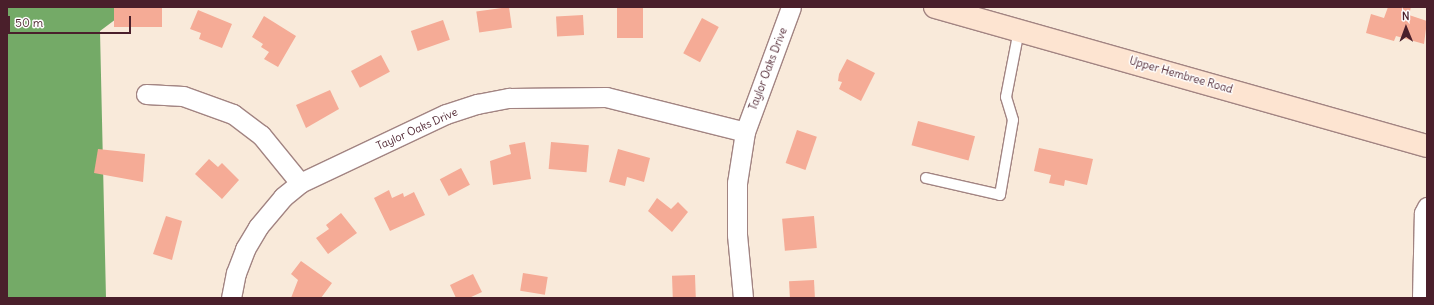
<!DOCTYPE html>
<style>
body{margin:0}
#map{position:relative;width:1434px;height:305px;overflow:hidden;background:#f9eada;font-family:Delius,sans-serif}
div>[style]{position:absolute}
.forest>*{inset:0;background:#74aa67}
.building>*{inset:0;background:#f5ab96;transform-origin:0 0}
.roads{filter:drop-shadow(1px 0 #a28482) drop-shadow(-1px 0 #a28482) drop-shadow(0 1px #a28482) drop-shadow(0 -1px #a28482)}
.lane>*{height:10px;margin:-5px;padding:0 5px;transform-origin:5px;border-radius:5px;background:#fff}
.street>*{height:19px;margin:-9.5px;padding:0 9.5px;transform-origin:9.5px;border-radius:9.5px;background:#fff}
.secondary>*{height:22px;margin:-11px;padding:0 11px;transform-origin:11px;border-radius:11px;background:#fde4d1}
span{translate:-50% -50%;white-space:nowrap;text-align:center;line-height:1.15;-webkit-text-stroke:3px #fff;paint-order:stroke}
.street-label{font-size:11px;color:#4a1f2b}
.frame{position:absolute;inset:0;border:8px solid #4a1f2b;pointer-events:none}
.north{position:absolute;left:1386px;top:8px;width:40px;height:40px;-webkit-text-stroke:3px #fff;paint-order:stroke;rotate:359deg;font-size:11px;font-weight:700;line-height:16px;text-align:center;color:#4a1f2b}
.north::after{content:'';display:block;margin:auto;width:14px;height:18px;background:#4a1f2b;clip-path:polygon(50% 0,100% 100%,50% 72%,0 100%)}
.scale{position:absolute;left:8px;top:16px;width:123px;height:18px;box-sizing:border-box;border:2px solid #4a1f2b;border-top:0;padding-left:5px;font-size:12px;line-height:14px;white-space:nowrap;color:#4a1f2b;-webkit-text-stroke:3px #fff;paint-order:stroke}
</style>
<div id="map">
<div class="forest">
<i style="clip-path:polygon(7px 7px,132px 7px,100px 31px,106px 298px,7px 298px)"></i>
</div>
<div class="building">
<i style="left:114px;top:7px;width:48px;height:20px"></i>
<i style="left:509px;top:7px;width:21px;height:33px;rotate:82deg"></i>
<i style="left:617px;top:7px;width:26px;height:31px"></i>
<i style="clip-path:polygon(1388px 7px,1411px 7px,1409px 15px,1427px 21px,1424px 44px,1396px 36px,1394px 41px,1366px 33px,1371px 14px,1384px 18px)"></i>
<i style="clip-path:polygon(198px 10px,232px 24px,222px 48px,199px 39px,201px 33px,190px 29px)"></i>
<i style="left:583px;top:15px;width:20px;height:27px;rotate:87deg"></i>
<i style="clip-path:polygon(264px 16px,296px 36px,278px 67px,264px 59px,269px 52px,261px 47px,263px 44px,252px 37px)"></i>
<i style="left:702px;top:18px;width:19px;height:40px;rotate:28deg"></i>
<i style="left:443px;top:20px;width:21px;height:34px;rotate:71deg"></i>
<i style="left:381px;top:55px;width:19px;height:34px;rotate:62deg"></i>
<i style="clip-path:polygon(847px 59px,875px 73px,861px 101px,839px 89px,842px 82px,838px 81px,839px 74px)"></i>
<i style="clip-path:polygon(330px 90px,339px 109px,306px 128px,296px 105px)"></i>
<i style="left:918px;top:121px;width:59px;height:25px;rotate:15deg"></i>
<i style="left:797px;top:130px;width:21px;height:35px;rotate:19deg"></i>
<i style="clip-path:polygon(525px 142px,531px 179px,493px 185px,490px 161px,511px 154px,509px 145px)"></i>
<i style="left:551px;top:142px;width:38px;height:27px;rotate:5deg"></i>
<i style="clip-path:polygon(1039px 148px,1093px 159px,1087px 185px,1065px 180px,1064px 186px,1049px 183px,1051px 175px,1034px 171px)"></i>
<i style="clip-path:polygon(98px 149px,145px 154px,143px 182px,94px 173px)"></i>
<i style="clip-path:polygon(618px 149px,650px 158px,644px 182px,627px 177px,625px 186px,609px 182px)"></i>
<i style="clip-path:polygon(209px 159px,218px 167px,222px 163px,239px 180px,222px 199px,195px 174px)"></i>
<i style="left:461px;top:168px;width:19px;height:24px;rotate:62deg"></i>
<i style="clip-path:polygon(389px 190px,392px 198px,403px 193px,404px 197px,414px 192px,425px 215px,390px 231px,374px 198px)"></i>
<i style="clip-path:polygon(657px 198px,671px 209px,678px 202px,688px 212px,672px 232px,648px 211px)"></i>
<i style="clip-path:polygon(341px 213px,357px 233px,328px 254px,316px 238px,329px 229px,326px 225px)"></i>
<i style="clip-path:polygon(166px 216px,182px 221px,172px 260px,153px 254px)"></i>
<i style="left:814px;top:216px;width:32px;height:32px;rotate:85deg"></i>
<i style="clip-path:polygon(301px 261px,332px 283px,321px 298px,291px 298px,298px 280px,291px 274px)"></i>
<i style="left:523px;top:273px;width:25px;height:18px;rotate:9deg"></i>
<i style="clip-path:polygon(473px 274px,482px 292px,469px 298px,456px 298px,450px 285px)"></i>
<i style="left:695px;top:275px;width:23px;height:23px;rotate:88deg"></i>
<i style="left:814px;top:280px;width:18px;height:25px;rotate:87deg"></i>
</div>
<div class="roads">
<div class="lane">
<i style="left:926px;top:178px;width:76px;rotate:12.9deg"></i>
<i style="left:1000px;top:195px;width:76px;rotate:-80.2deg"></i>
<i style="left:1013px;top:120px;width:24px;rotate:-107deg"></i>
<i style="left:1006px;top:97px;width:68px;rotate:-79deg"></i>
</div>
<div class="street">
<i style="left:146px;top:94px;width:37px;rotate:3deg"></i>
<i style="left:183px;top:96px;width:53px;rotate:19.8deg"></i>
<i style="left:233px;top:114px;width:35px;rotate:37deg"></i>
<i style="left:261px;top:135px;width:62px;rotate:50.9deg"></i>
<i style="left:231px;top:298px;width:25px;rotate:-79deg"></i>
<i style="left:236px;top:273px;width:26px;rotate:-69deg"></i>
<i style="left:245px;top:249px;width:26px;rotate:-59deg"></i>
<i style="left:258px;top:227px;width:39px;rotate:-50deg"></i>
<i style="left:283px;top:197px;width:22px;rotate:-39deg"></i>
<i style="left:300px;top:183px;width:161px;rotate:-25.3deg"></i>
<i style="left:446px;top:114px;width:33px;rotate:-18deg"></i>
<i style="left:477px;top:104px;width:33px;rotate:-11deg"></i>
<i style="left:509px;top:98px;width:97px;rotate:-0.6deg"></i>
<i style="left:606px;top:97px;width:143px;rotate:14.1deg"></i>
<i style="left:743px;top:298px;width:63px;rotate:-95.4deg"></i>
<i style="left:737px;top:235px;width:52px;rotate:-90deg"></i>
<i style="left:737px;top:183px;width:52px;rotate:-81.1deg"></i>
<i style="left:745px;top:132px;width:133px;rotate:-69.8deg"></i>
<i style="left:1422px;top:298px;width:85px;rotate:-88.7deg"></i>
<i style="left:1424px;top:213px;width:7px;rotate:-63deg"></i>
</div>
<div class="secondary">
<i style="left:935px;top:7px;width:511px;rotate:15.78deg"></i>
</div>
</div>
<div class="street-label">
<span style="left:768px;top:69px;rotate:-69deg">Taylor Oaks Drive</span>
<span style="left:1181px;top:75px;rotate:16deg">Upper Hembree Road</span>
<span style="left:417px;top:129px;rotate:-24deg">Taylor Oaks Drive</span>
</div>
<div class="frame"></div>
<div class="north">N</div>
<div class="scale">50 m</div>
</div>
